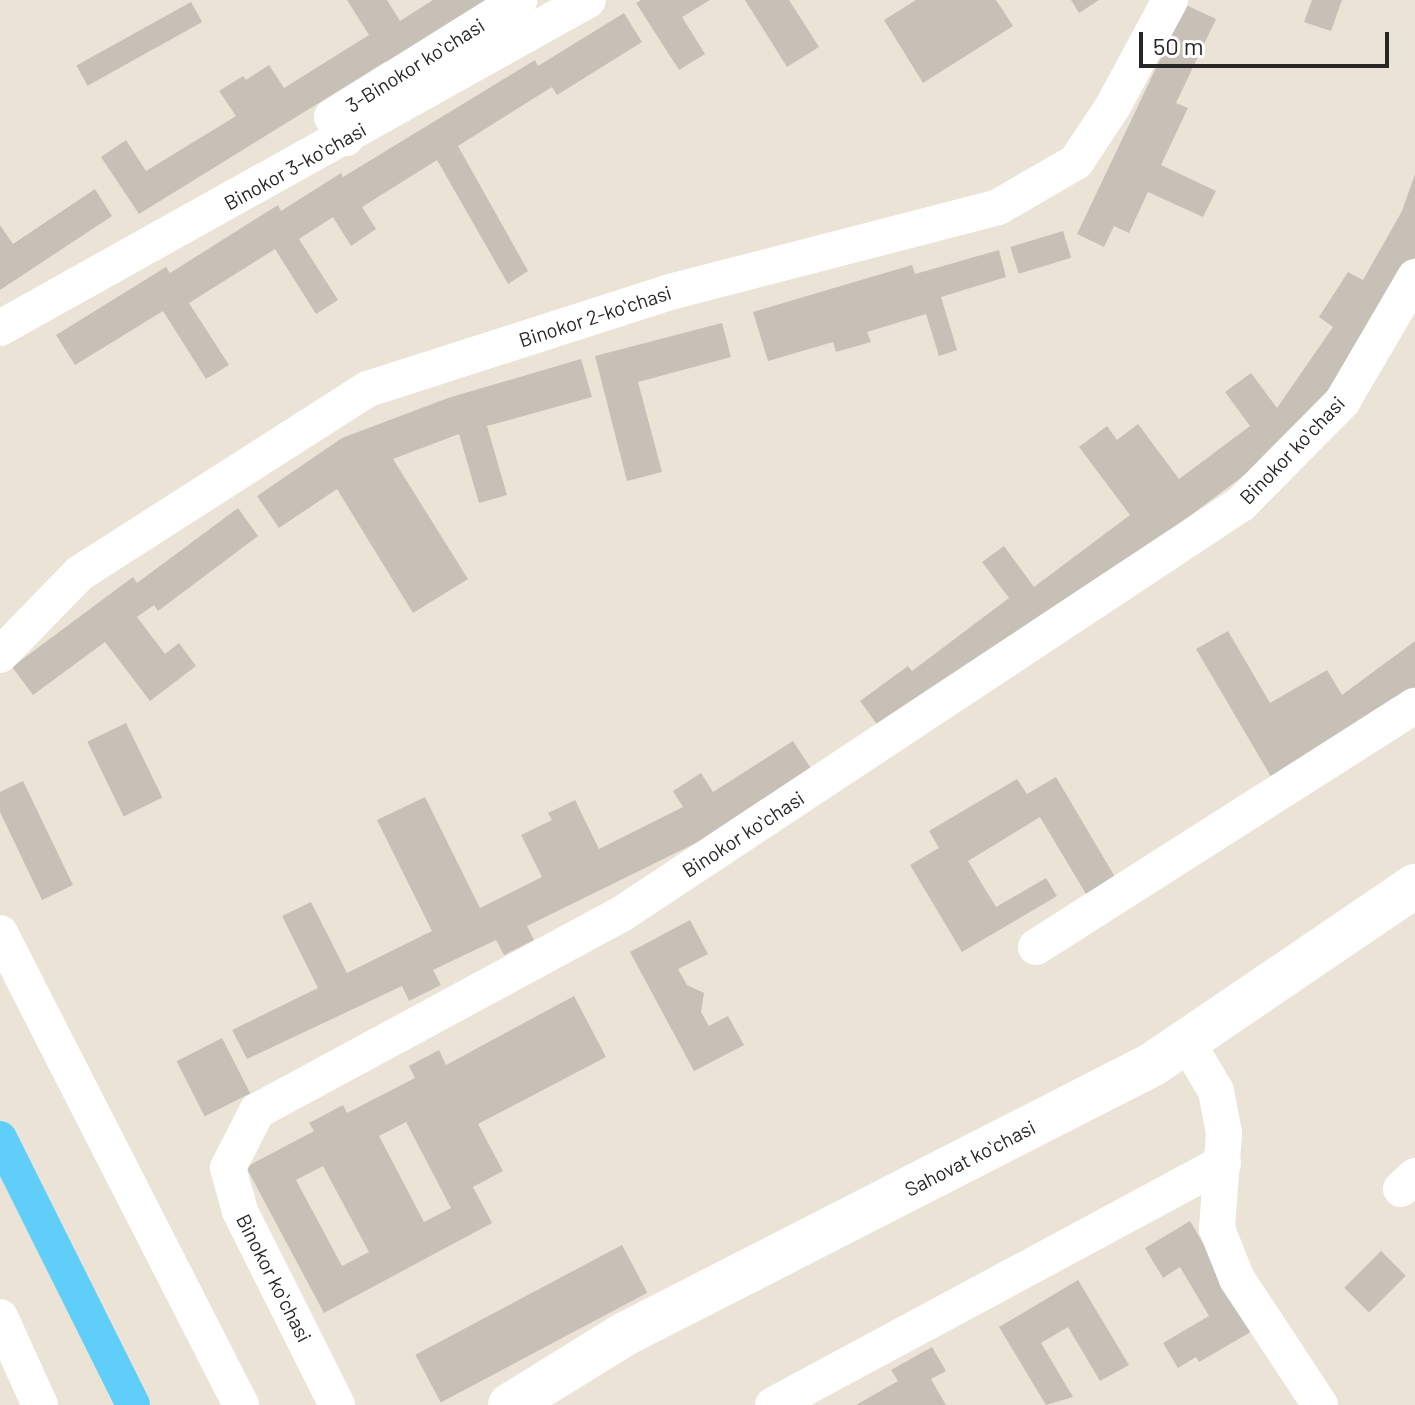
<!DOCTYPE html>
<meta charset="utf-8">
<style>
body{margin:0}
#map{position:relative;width:1415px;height:1405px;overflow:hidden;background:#ece3d7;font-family:Barlow,sans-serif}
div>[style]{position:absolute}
.canal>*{height:34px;margin:-17px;padding:0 17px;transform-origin:17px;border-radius:17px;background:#5fcff9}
.building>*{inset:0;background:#c6c0b7;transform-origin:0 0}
.minor>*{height:36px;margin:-18px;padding:0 18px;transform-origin:18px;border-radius:18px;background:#fff}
.tertiary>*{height:44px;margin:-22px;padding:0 22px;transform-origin:22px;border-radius:22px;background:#fff}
span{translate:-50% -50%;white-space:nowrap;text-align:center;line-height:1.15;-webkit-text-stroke:7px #fff;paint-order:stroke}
.street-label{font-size:20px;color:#272727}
.scale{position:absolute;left:1139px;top:32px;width:250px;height:36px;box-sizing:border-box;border:4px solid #272727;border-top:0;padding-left:10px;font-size:24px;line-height:28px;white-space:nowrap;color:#272727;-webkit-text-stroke:6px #fff;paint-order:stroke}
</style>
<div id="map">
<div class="canal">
<i style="left:0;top:1138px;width:298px;rotate:63.5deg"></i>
</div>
<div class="building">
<i style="clip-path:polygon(347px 0,387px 0,400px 21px,433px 0,504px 0,391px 71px,385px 62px,139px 214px,101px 157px,126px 140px,146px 171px,236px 116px,219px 91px,243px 76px,246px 80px,269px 65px,284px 88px,369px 35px)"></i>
<i style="clip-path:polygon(641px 0,710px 0,682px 17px,705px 54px,679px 70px,636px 3px)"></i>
<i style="clip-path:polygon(745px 0,789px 0,819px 47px,787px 67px)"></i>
<i style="clip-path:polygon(916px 0,996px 0,1013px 26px,923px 83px,884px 20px)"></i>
<i style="clip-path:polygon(1071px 0,1099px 0,1079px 13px)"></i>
<i style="clip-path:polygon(1312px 0,1342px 0,1331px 31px,1304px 22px)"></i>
<i style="left:191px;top:2px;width:23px;height:131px;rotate:61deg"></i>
<i style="clip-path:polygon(1186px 5px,1216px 19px,1176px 103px,1188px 108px,1161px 165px,1216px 191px,1203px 217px,1148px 192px,1129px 233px,1114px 226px,1104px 247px,1077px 234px)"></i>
<i style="clip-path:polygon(624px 13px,642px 42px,557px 95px,552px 87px,458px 146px,528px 271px,508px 284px,437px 160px,362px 207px,376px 229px,351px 246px,333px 217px,299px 239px,338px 300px,316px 314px,275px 249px,189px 303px,229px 365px,206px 379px,163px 311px,75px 365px,56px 335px,166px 267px,170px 273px,278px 205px,281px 211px,341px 173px,343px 177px,535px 60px,538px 66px)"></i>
<i style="clip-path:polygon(1415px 174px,1415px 257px,1378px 321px,1298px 435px,1056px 616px,879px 727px,860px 701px,908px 666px,912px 671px,1009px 598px,982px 562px,1004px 546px,1034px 587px,1130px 515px,1079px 447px,1107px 426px,1117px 440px,1138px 424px,1179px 479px,1250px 426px,1225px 392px,1251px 373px,1277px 408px,1333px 327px,1319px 317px,1348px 272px,1363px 280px,1402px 211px)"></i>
<i style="clip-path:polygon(95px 189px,112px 216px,0 290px,0 225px,13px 244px)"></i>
<i style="left:1063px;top:231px;width:28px;height:55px;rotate:73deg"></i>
<i style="clip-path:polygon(999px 250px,1006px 277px,941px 297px,957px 350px,939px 356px,926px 314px,867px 332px,871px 342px,836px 352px,833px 342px,768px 361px,753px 312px,912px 265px,915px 274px)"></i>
<i style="clip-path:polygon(722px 323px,731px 357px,638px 382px,662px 472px,627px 481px,595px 356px)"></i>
<i style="clip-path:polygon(581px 359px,592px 397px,487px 426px,507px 495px,479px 503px,459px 434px,393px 459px,468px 579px,413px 613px,337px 489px,279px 528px,257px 496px,342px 438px,448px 398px)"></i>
<i style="clip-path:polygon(238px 508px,258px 536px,158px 611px,154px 605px,137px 617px,165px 654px,179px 643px,196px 666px,150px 701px,105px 642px,33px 695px,12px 667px,133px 577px,137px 583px)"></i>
<i style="clip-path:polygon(1228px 631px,1270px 703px,1327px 670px,1342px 695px,1415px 641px,1415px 692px,1273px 780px,1196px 649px)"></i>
<i style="left:126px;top:723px;width:83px;height:43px;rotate:64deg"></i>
<i style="clip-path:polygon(793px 741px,812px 770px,704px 839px,527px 926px,534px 940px,504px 955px,496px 940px,433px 970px,441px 985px,409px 1001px,402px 986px,247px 1059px,232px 1030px,318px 988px,282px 916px,311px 902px,347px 973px,432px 931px,377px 820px,425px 797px,480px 908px,542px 877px,521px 835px,552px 820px,548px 813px,575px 800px,599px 849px,683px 807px,673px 791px,701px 773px,713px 792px)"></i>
<i style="clip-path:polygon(1056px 777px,1115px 877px,1086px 894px,1040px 817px,968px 861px,996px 907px,1046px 878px,1057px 896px,962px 952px,910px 865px,939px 848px,929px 831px,1017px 779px,1027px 794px)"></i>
<i style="clip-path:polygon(23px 781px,73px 885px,42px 900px,0 812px,0 792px)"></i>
<i style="clip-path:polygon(690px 920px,708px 954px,678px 969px,687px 985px,704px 993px,701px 1012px,709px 1026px,728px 1016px,744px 1045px,694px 1071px,630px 952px)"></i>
<i style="clip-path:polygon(evenodd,574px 996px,606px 1057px,478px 1124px,503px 1171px,473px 1187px,492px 1223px,324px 1313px,246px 1167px,314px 1131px,309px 1123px,343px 1105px,347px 1113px,415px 1078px,409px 1066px,439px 1050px,446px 1065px,574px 996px,406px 1122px,451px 1208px,424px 1222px,379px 1136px,406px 1122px,574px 996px,323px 1166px,369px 1252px,342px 1266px,296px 1180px,323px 1166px)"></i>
<i style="left:222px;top:1038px;width:62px;height:51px;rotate:63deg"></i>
<i style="clip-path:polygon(1190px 1221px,1254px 1330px,1199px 1362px,1196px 1357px,1178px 1368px,1163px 1343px,1209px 1316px,1180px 1267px,1163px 1278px,1145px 1248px)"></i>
<i style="left:622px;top:1245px;width:54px;height:234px;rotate:62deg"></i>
<i style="left:1381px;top:1251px;width:35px;height:52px;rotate:45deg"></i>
<i style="clip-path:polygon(1078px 1280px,1129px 1365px,1100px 1381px,1068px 1327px,1041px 1343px,1073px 1397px,1046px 1405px,999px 1327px)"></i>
<i style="clip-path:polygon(932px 1347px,946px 1371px,931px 1379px,946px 1405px,856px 1405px,898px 1381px,891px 1370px)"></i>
</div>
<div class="minor">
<i style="left:346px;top:138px;width:25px;rotate:-124deg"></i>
<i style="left:332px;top:117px;width:221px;rotate:-32deg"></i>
<i style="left:0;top:328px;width:673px;rotate:-29.15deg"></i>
<i style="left:0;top:655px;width:115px;rotate:-45.7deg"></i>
<i style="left:80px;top:573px;width:342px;rotate:-32.6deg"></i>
<i style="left:368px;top:389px;width:321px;rotate:-17.8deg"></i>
<i style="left:674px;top:291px;width:335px;rotate:-14.5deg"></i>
<i style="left:998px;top:207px;width:90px;rotate:-30deg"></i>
<i style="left:1076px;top:162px;width:67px;rotate:-56.5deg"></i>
<i style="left:1113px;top:106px;width:120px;rotate:-61.7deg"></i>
<i style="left:0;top:933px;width:530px;rotate:62.95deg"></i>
<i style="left:1036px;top:947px;width:449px;rotate:-32.5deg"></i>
<i style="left:1187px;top:1042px;width:57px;rotate:59.4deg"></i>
<i style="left:1216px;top:1091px;width:43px;rotate:79.2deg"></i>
<i style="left:1224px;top:1133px;width:96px;rotate:94.2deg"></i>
<i style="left:1217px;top:1229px;width:54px;rotate:68.2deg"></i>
<i style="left:1237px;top:1279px;width:151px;rotate:56.6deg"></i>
<i style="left:1401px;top:1189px;width:19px;rotate:-43deg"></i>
<i style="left:0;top:1317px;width:97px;rotate:65.6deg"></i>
<i style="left:337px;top:1405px;width:217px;rotate:-116.6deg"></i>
<i style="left:240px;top:1211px;width:45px;rotate:-105.6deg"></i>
<i style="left:228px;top:1168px;width:64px;rotate:-63deg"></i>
<i style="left:257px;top:1111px;width:416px;rotate:-28.4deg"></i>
<i style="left:623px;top:913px;width:741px;rotate:-33.5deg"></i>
<i style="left:1241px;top:504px;width:144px;rotate:-45.3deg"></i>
<i style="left:1342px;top:402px;width:145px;rotate:-59.7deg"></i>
<i style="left:773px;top:1405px;width:511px;rotate:-28.27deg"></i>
</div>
<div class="tertiary">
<i style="left:510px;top:1405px;width:135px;rotate:-31.7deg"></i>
<i style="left:625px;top:1334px;width:593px;rotate:-27.08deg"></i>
<i style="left:1153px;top:1064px;width:317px;rotate:-34.2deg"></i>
</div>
<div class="street-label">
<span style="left:415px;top:65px;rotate:-32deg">3-Binokor koʻchasi</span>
<span style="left:295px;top:166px;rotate:-29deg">Binokor 3-koʻchasi</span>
<span style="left:595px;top:316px;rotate:-18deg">Binokor 2-koʻchasi</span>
<span style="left:1292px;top:450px;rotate:-46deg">Binokor koʻchasi</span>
<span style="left:743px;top:834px;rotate:-33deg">Binokor koʻchasi</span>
<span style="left:970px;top:1158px;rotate:-27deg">Sahovat koʻchasi</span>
<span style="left:274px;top:1278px;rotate:63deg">Binokor koʻchasi</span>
</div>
<div class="scale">50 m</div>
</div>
